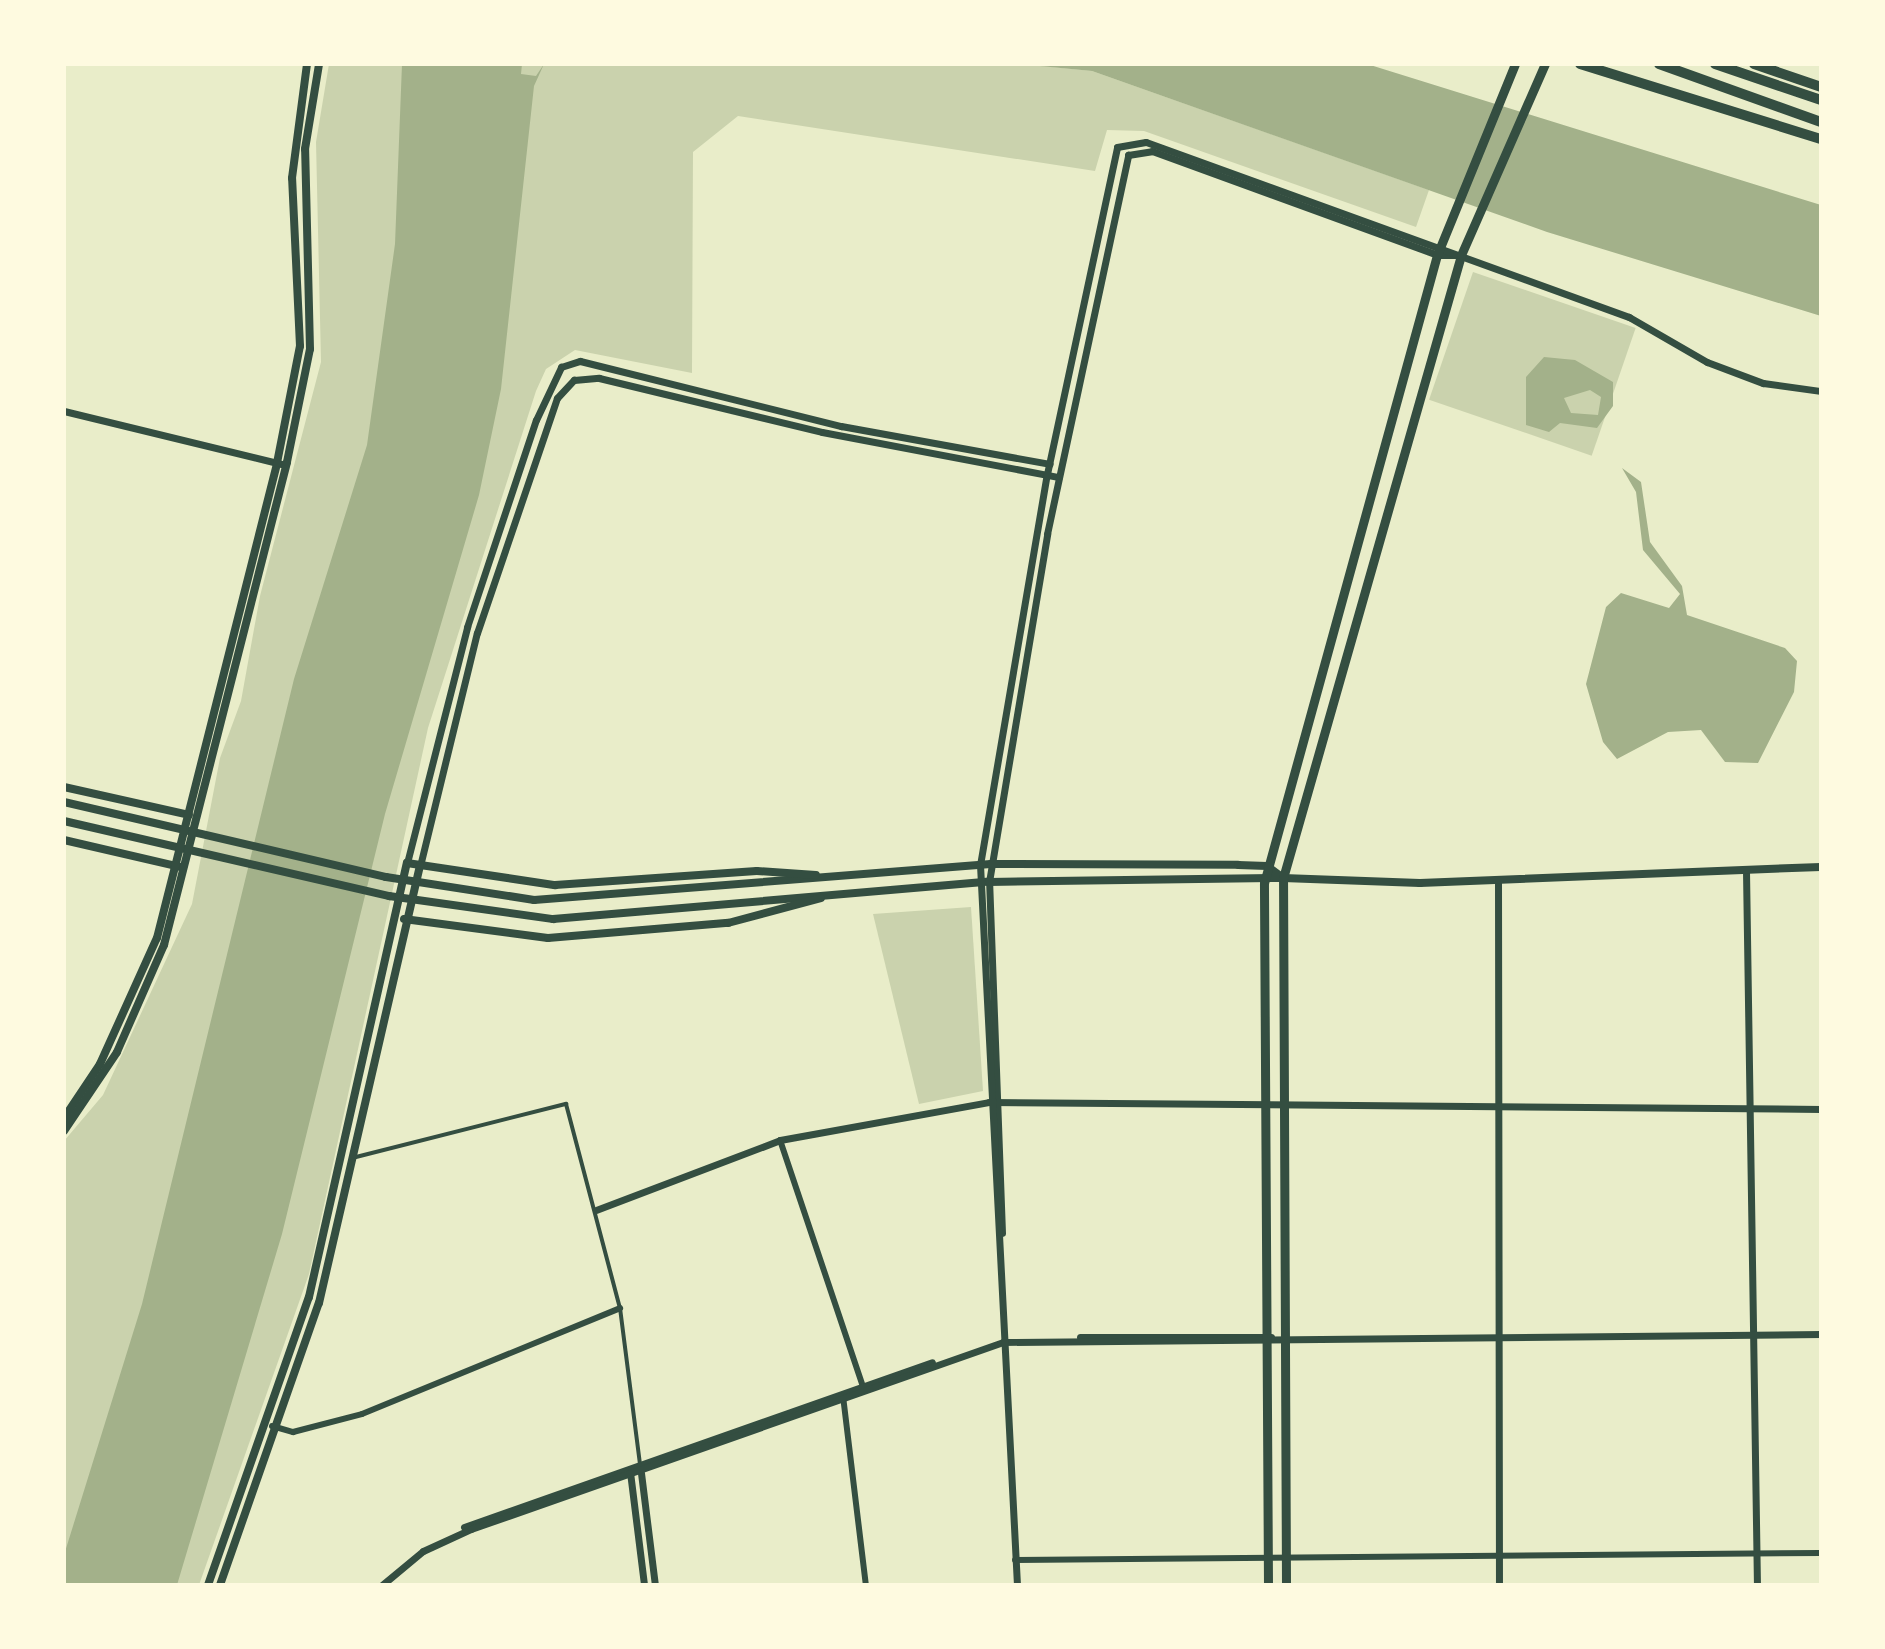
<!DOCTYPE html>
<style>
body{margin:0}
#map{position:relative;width:1885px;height:1649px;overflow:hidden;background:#e9edc9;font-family:Poppins,sans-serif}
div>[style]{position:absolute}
.green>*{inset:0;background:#cad2ad;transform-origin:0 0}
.water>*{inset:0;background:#a3b18a}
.pedestrian>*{height:4px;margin:-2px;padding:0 2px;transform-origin:2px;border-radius:2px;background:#344e41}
.minor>*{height:6px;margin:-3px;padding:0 3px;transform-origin:3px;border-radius:3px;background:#344e41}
.tertiary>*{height:7px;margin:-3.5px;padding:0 3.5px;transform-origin:3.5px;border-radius:3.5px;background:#344e41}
.secondary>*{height:8px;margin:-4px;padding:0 4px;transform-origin:4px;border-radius:4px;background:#344e41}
.primary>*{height:9px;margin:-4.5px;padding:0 4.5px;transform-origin:4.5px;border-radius:4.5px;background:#344e41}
.trunk>*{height:10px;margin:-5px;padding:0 5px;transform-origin:5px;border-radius:5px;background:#344e41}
span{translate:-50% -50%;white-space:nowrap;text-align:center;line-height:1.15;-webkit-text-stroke:7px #fefae0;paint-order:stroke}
.frame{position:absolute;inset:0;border:66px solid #fefae0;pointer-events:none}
</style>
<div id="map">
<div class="green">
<i style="clip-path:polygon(329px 64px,1022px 64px,1092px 71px,1429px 190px,1416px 227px,1144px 131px,1107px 130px,1095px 171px,738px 116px,693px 152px,692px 373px,575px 350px,546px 369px,536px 391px,428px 728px,309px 1274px,199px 1585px,64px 1585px,64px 1141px,103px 1095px,192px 904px,220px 758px,241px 701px,260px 596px,321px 362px,316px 142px)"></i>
<i style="left:1473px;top:272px;width:172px;height:135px;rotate:19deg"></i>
<i style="clip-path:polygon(971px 907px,983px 1091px,919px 1104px,873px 914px)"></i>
</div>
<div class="water">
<i style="clip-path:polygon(402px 64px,522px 64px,521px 74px,536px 76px,544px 64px,534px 86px,501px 389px,479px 495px,385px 814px,282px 1234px,177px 1585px,64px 1585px,64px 1555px,142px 1304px,294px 679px,367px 445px,395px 244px)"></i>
<i style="clip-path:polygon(1019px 64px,1367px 64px,1821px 205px,1821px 316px,1547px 232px,1092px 71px)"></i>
<i style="clip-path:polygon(evenodd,1544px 357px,1575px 360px,1613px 382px,1613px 406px,1597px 428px,1560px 423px,1549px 432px,1526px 425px,1526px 377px,1544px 357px,1590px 390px,1601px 397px,1598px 415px,1571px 413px,1564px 398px,1590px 390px)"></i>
<i style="clip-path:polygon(1622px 468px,1641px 482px,1650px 542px,1682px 586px,1687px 615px,1785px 648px,1797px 661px,1794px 692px,1758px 763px,1725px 762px,1701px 730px,1668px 732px,1617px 759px,1603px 742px,1586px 684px,1606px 607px,1621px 593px,1669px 608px,1680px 594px,1643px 550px,1636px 492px)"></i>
</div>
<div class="pedestrian">
<i style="left:356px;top:1157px;width:217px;rotate:-14.2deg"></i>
<i style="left:566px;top:1104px;width:211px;rotate:75.2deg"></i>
<i style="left:620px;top:1308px;width:157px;rotate:82.7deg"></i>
</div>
<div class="minor">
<i style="left:780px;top:1140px;width:264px;rotate:71.4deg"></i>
<i style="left:843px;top:1396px;width:190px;rotate:83.1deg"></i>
<i style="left:272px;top:1426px;width:22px;rotate:16deg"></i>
<i style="left:293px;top:1432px;width:71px;rotate:-14.6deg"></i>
<i style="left:362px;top:1414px;width:279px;rotate:-22.3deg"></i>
<i style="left:1015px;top:1560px;width:806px;rotate:-0.5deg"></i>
</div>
<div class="tertiary">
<i style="left:64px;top:411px;width:228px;rotate:13.7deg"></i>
<i style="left:407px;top:863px;width:244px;rotate:-75.7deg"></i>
<i style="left:467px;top:627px;width:218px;rotate:-71.6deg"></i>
<i style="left:536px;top:420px;width:59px;rotate:-64.7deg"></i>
<i style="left:561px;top:367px;width:20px;rotate:-18deg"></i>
<i style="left:580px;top:361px;width:269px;rotate:14deg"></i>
<i style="left:841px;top:426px;width:212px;rotate:10.3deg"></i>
<i style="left:420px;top:866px;width:240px;rotate:-76.3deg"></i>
<i style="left:477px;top:633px;width:248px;rotate:-71.2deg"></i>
<i style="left:557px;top:398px;width:25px;rotate:-47deg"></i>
<i style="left:574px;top:380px;width:25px;rotate:-5deg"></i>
<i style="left:599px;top:378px;width:229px;rotate:13.6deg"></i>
<i style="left:822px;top:432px;width:241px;rotate:10.8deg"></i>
<i style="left:1746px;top:871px;width:714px;rotate:89.12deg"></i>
<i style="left:1498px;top:881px;width:704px;rotate:89.92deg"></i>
<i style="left:596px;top:1210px;width:197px;rotate:-20.8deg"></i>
<i style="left:780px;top:1140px;width:212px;rotate:-10.3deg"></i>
<i style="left:989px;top:1102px;width:832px;rotate:0.48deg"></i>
<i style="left:1002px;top:1233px;width:351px;rotate:-92.1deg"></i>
<i style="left:989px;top:882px;width:353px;rotate:-80.5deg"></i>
<i style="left:1047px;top:534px;width:388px;rotate:-77.9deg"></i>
<i style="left:1128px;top:155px;width:24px;rotate:-9deg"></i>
<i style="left:1152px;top:151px;width:303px;rotate:20deg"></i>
<i style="left:1437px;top:255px;width:18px"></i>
<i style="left:1080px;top:1337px;width:191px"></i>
<i style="left:630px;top:1472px;width:114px;rotate:82.9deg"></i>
<i style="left:641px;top:1473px;width:113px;rotate:82.9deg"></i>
<i style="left:464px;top:1527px;width:496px;rotate:-19.4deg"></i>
<i style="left:382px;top:1585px;width:53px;rotate:-39.7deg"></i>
<i style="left:423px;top:1551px;width:53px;rotate:-24.6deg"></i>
<i style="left:471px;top:1529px;width:564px;rotate:-19.37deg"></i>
<i style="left:1003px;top:1342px;width:818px;rotate:-0.56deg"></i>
<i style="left:1017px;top:1585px;width:721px;rotate:-92.94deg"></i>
<i style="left:980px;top:865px;width:397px;rotate:-80.3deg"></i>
<i style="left:1047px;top:474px;width:334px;rotate:-77.9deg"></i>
<i style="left:1117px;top:147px;width:29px;rotate:-10deg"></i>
<i style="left:1146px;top:142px;width:514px;rotate:19.92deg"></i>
<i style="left:1629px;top:317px;width:90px;rotate:30deg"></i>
<i style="left:1707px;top:362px;width:60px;rotate:20.6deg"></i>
<i style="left:1763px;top:383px;width:59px;rotate:7.9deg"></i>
</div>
<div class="secondary">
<i style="left:64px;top:787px;width:128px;rotate:12.6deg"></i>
<i style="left:64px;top:802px;width:331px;rotate:13.1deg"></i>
<i style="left:386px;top:877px;width:150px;rotate:8.8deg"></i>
<i style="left:534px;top:900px;width:458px;rotate:-4.5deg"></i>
<i style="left:991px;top:864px;width:247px;rotate:0.2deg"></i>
<i style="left:1238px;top:865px;width:29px;rotate:2deg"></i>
<i style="left:1267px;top:866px;width:20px;rotate:37deg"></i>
<i style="left:1283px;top:878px;width:137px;rotate:2.1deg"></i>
<i style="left:1420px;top:883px;width:401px;rotate:-2.3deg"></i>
<i style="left:64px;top:821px;width:334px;rotate:13deg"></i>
<i style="left:389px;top:896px;width:166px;rotate:8deg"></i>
<i style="left:553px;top:919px;width:438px;rotate:-4.9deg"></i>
<i style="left:989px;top:882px;width:294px;rotate:-0.8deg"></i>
<i style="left:64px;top:840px;width:119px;rotate:13.1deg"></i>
<i style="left:404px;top:919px;width:145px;rotate:7.5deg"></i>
<i style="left:548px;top:938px;width:181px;rotate:-4.8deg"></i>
<i style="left:728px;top:923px;width:96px;rotate:-15deg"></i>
<i style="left:64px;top:1118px;width:65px;rotate:-56.3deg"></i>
<i style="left:100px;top:1064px;width:138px;rotate:-65.7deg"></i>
<i style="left:157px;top:938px;width:490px;rotate:-75.8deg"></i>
<i style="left:277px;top:463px;width:119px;rotate:-78.9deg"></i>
<i style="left:300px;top:346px;width:168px;rotate:-92.7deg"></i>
<i style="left:292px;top:178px;width:115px;rotate:-82.5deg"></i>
<i style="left:64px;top:1131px;width:95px;rotate:-56.1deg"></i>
<i style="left:117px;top:1052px;width:117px;rotate:-66.3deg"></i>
<i style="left:164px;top:945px;width:498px;rotate:-75.7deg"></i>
<i style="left:287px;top:462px;width:115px;rotate:-78.5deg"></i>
<i style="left:310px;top:349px;width:200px;rotate:-91.4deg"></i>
<i style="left:305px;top:149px;width:86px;rotate:-80.6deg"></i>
<i style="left:208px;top:1585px;width:305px;rotate:-70.7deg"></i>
<i style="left:309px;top:1297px;width:445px;rotate:-77.3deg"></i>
<i style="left:407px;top:863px;width:150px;rotate:8.5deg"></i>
<i style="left:555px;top:885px;width:202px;rotate:-4deg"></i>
<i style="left:757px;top:871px;width:59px;rotate:3.9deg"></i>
<i style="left:220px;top:1585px;width:299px;rotate:-70.7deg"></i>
<i style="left:319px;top:1303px;width:449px;rotate:-77deg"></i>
</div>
<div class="primary">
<i style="left:1268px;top:1585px;width:702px;rotate:-90.33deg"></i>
<i style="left:1264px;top:883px;width:651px;rotate:-74.6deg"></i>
<i style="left:1437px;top:255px;width:206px;rotate:-67.8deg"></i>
<i style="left:1286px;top:1585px;width:707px;rotate:-90.24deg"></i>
<i style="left:1283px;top:878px;width:648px;rotate:-74.05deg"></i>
<i style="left:1461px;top:255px;width:209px;rotate:-66.3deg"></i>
</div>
<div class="trunk">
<i style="left:1580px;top:64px;width:252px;rotate:17.3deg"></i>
<i style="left:1659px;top:64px;width:172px;rotate:19.7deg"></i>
<i style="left:1715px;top:64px;width:112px;rotate:18.8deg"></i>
<i style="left:1754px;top:64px;width:71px;rotate:18.9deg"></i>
</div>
<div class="frame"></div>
</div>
